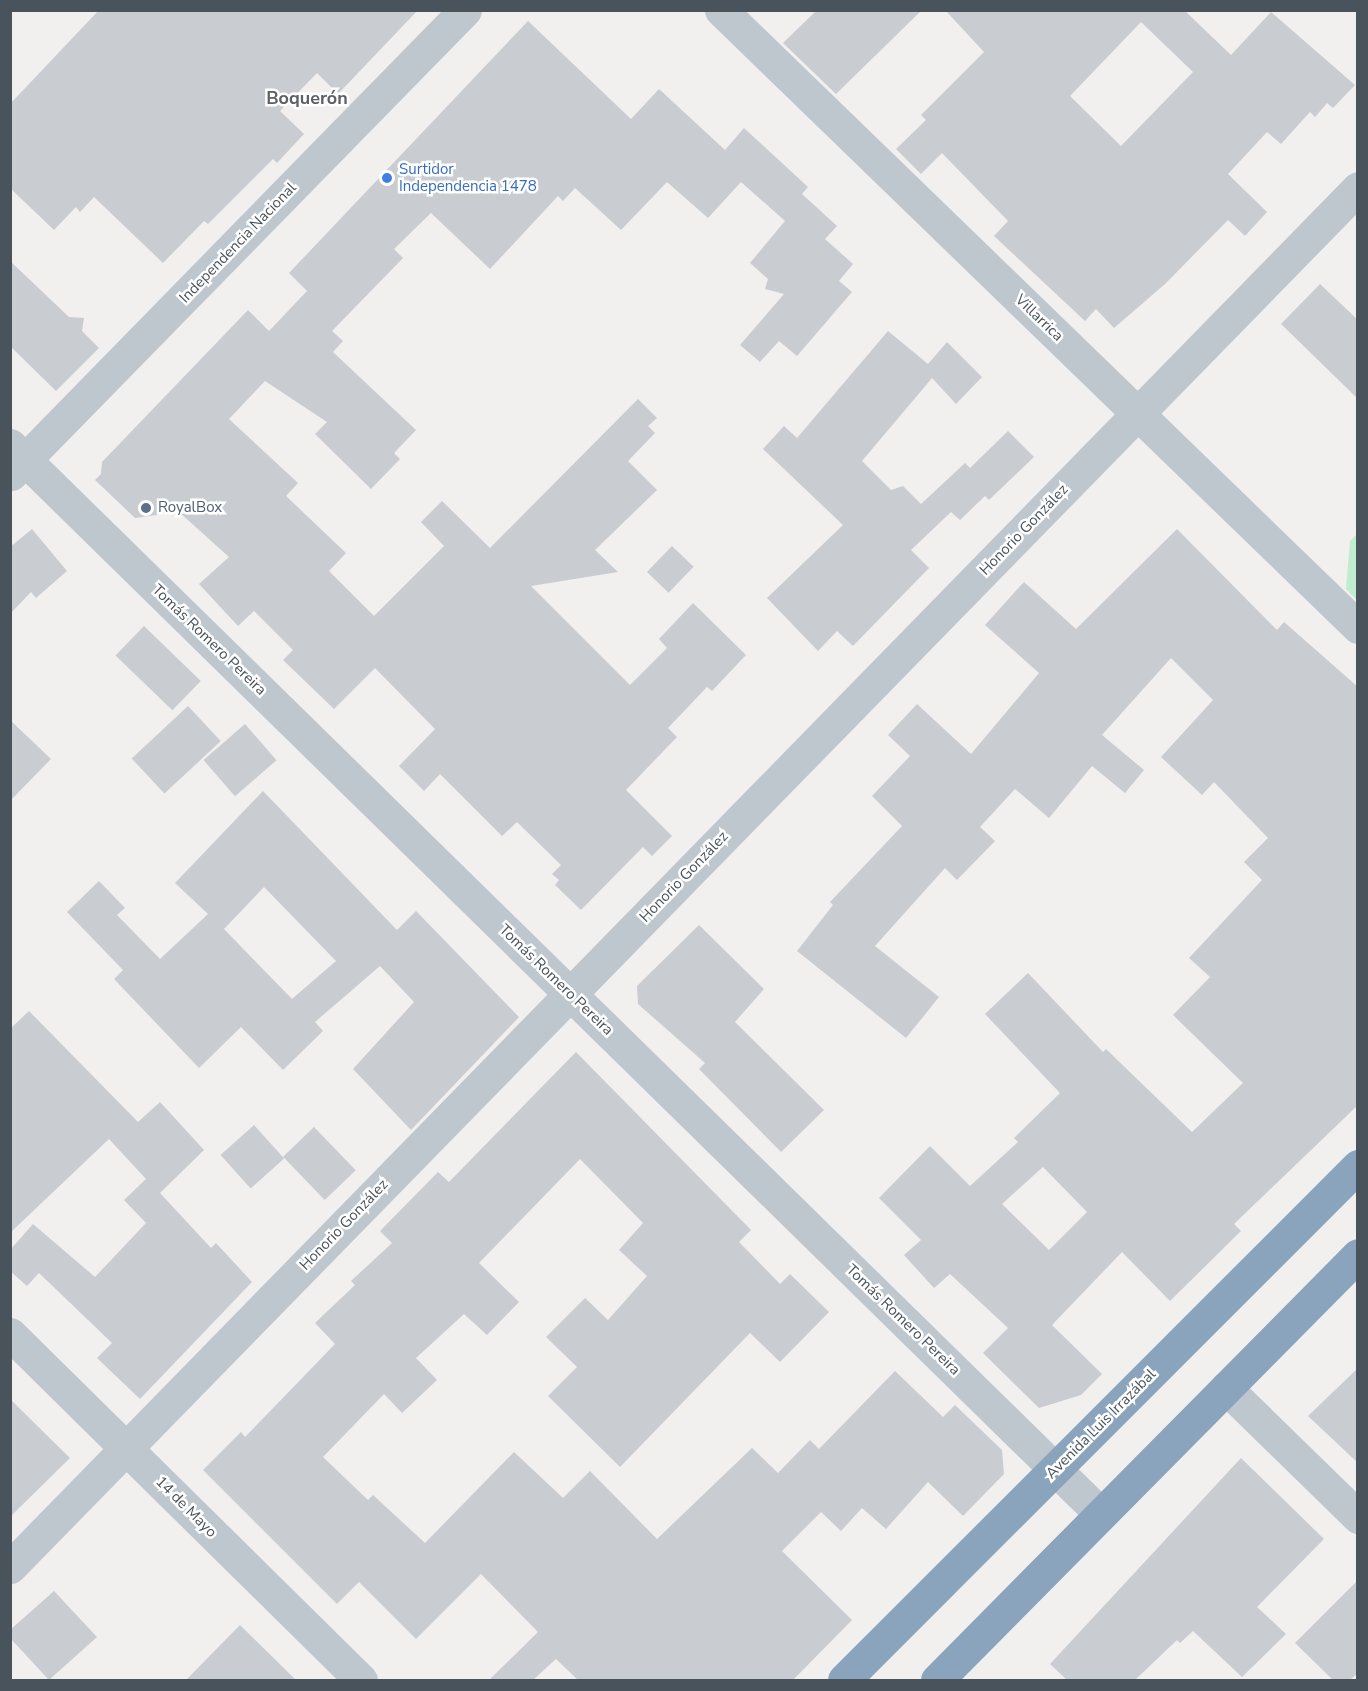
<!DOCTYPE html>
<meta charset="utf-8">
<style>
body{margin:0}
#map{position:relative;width:1368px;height:1691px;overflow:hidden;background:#f2efef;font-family:"Nunito Sans",sans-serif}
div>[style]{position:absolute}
.green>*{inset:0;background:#c0edcf}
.building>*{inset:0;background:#c9ccd1;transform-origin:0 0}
.street>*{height:33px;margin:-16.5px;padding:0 16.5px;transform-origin:16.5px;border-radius:16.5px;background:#bec7cd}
.highway>*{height:33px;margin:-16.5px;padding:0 16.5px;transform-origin:16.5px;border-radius:16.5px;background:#89a4bc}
.dots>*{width:16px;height:16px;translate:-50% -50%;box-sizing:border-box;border:3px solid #fff;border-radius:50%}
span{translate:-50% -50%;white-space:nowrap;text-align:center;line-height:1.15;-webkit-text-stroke:5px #fff;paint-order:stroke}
.shop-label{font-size:15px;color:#366cbe}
.left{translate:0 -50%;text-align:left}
.street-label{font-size:15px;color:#48535c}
.service-label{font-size:15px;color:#4e5e75}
.quarter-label{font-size:18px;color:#5c6064;font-weight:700}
.frame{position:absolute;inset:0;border:12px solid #48535c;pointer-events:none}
</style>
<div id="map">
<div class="green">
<i style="clip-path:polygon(1357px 534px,1357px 600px,1346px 589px,1350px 541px)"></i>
</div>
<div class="building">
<i style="clip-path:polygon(99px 10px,418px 10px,338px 94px,317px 73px,280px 111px,304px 134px,277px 163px,273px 159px,208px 224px,204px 221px,163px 263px,94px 197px,80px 212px,76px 207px,54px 230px,10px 188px,10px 104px)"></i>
<i style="clip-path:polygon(817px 10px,922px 10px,836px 94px,783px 43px)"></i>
<i style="clip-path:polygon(evenodd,945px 10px,1184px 10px,1231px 55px,1271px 12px,1355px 85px,1333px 108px,1327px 103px,1315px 117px,1310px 112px,1281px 144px,1267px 132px,1228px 174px,1267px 212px,1245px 236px,1228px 220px,1165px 284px,1114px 328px,1096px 309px,1085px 321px,994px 236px,1008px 221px,942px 153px,921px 174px,896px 149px,926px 120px,921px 115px,984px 52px,945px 10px,1141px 22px,1193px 72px,1121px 146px,1070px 96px,1141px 22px)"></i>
<i style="clip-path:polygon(528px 21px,631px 119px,659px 89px,725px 150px,744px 128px,808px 187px,802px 194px,837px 226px,825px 239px,853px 264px,839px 281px,852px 292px,797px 356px,779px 341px,760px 362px,740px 345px,784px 294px,765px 289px,768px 279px,750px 263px,785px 221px,741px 182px,708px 218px,667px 182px,621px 230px,575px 188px,563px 201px,558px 196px,490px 269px,431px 213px,394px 249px,403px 258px,332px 331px,343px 341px,333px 352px,416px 430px,394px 453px,400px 459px,371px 489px,315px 434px,327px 422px,265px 381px,229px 419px,298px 483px,286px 496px,346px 553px,329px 571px,374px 616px,444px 546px,421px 522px,442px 501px,490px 548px,638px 399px,657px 418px,648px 426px,655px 433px,628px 461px,657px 490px,595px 550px,618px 572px,531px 586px,630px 685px,667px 648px,659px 639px,693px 603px,746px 655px,712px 691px,707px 687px,668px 728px,677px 737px,626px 790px,672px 836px,652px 856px,643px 847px,581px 910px,555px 885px,559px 880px,552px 874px,561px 865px,517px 822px,502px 836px,440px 774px,424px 791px,399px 766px,435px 729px,375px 668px,334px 709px,283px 660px,293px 650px,254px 611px,238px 626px,199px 584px,229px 557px,169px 503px,157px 515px,135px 518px,95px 480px,101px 474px,102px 462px,248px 310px,269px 331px,307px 291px,289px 273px)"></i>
<i style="clip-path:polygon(10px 261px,69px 317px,84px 318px,82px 331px,99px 348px,56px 391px,10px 346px)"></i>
<i style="clip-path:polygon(1320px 284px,1358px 320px,1358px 399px,1281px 324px)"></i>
<i style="clip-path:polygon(888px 331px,928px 364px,947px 342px,982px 377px,956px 404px,932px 378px,862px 461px,891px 490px,903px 486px,921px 504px,965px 463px,970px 468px,1008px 431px,1034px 457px,989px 500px,985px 496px,960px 520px,951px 512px,911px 550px,929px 568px,853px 646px,837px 631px,818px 651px,767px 598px,843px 525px,763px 449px,784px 426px,797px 438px)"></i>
<i style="clip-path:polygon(32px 529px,67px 571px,36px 598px,31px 592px,10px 614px,10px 547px)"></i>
<i style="clip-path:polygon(evenodd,1177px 529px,1277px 630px,1284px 622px,1358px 687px,1358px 1105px,1234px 1224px,1241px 1231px,1170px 1301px,1122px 1252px,1052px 1325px,1102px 1374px,1081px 1395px,1039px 1408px,983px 1353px,1008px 1328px,950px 1274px,934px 1288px,904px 1255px,921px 1240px,879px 1198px,930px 1146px,970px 1186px,1018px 1142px,1014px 1138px,1060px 1093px,985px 1014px,1028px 973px,1103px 1052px,1106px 1049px,1192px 1132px,1243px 1083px,1173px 1015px,1210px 977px,1189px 958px,1262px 880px,1244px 862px,1268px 838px,1214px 782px,1202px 795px,1161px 757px,1213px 700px,1171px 658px,1102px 735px,1144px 770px,1125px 793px,1092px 766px,1049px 818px,1015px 789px,980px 827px,995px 841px,957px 880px,945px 868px,875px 946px,939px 997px,906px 1038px,797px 951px,833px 905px,830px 902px,902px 826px,872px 796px,910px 756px,888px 735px,917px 704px,971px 754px,1039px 673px,985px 625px,1024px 582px,1076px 629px,1177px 529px,1043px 1167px,1087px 1212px,1049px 1250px,1002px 1204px,1043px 1167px)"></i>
<i style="left:672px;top:546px;width:30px;height:36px;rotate:44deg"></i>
<i style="left:144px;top:626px;width:79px;height:41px;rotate:44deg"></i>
<i style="left:188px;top:706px;width:48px;height:77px;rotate:47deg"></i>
<i style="clip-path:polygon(10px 720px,51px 759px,10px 801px)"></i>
<i style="left:245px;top:724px;width:48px;height:55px;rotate:49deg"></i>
<i style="clip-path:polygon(evenodd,263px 791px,397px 930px,416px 911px,519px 1017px,411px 1130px,353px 1069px,414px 1002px,380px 966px,315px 1022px,323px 1031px,283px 1070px,241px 1027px,199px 1068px,114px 979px,123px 970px,67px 912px,99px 881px,125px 908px,117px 915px,160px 959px,208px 914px,175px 883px,263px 791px,264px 887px,336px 961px,292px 999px,224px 929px,264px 887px)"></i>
<i style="clip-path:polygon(699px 925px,764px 989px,735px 1022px,824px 1110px,781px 1152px,699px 1069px,705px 1063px,638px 1004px,637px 986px)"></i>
<i style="clip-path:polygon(29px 1011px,138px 1122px,160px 1102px,204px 1150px,160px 1193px,211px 1248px,216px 1243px,252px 1282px,140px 1399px,97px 1358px,112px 1343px,39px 1273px,27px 1286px,10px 1271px,10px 1250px,33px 1224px,95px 1277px,146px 1223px,124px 1200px,146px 1179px,109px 1139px,10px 1233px,10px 1029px)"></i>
<i style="clip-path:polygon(576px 1052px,751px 1230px,739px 1242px,780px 1284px,790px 1274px,829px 1312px,780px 1362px,750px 1333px,620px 1467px,548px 1396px,577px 1367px,546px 1337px,585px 1298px,608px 1320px,647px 1276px,619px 1250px,643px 1223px,580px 1159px,479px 1263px,519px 1302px,487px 1335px,464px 1314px,416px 1358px,437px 1380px,402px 1413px,384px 1394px,323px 1457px,368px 1500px,373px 1495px,425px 1543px,514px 1452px,563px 1498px,590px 1471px,657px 1539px,752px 1448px,778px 1473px,810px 1440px,819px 1449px,895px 1371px,943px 1417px,955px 1405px,1002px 1450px,1004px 1474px,963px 1516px,928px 1482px,886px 1529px,862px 1508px,841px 1531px,821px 1512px,782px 1551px,852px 1620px,793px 1680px,578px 1680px,556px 1659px,533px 1680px,489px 1680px,538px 1632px,481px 1574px,416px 1639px,359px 1582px,337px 1604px,203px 1470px,241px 1432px,245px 1437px,335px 1344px,315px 1323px,355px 1285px,351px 1281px,392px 1243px,380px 1231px,438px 1172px,449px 1182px)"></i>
<i style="left:254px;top:1125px;width:45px;height:45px;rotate:48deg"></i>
<i style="left:314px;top:1127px;width:60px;height:43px;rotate:46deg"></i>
<i style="clip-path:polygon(1358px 1368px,1358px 1463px,1308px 1416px)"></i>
<i style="clip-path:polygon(10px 1399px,70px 1458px,10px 1517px)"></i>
<i style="clip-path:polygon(1241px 1458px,1324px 1539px,1257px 1607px,1286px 1634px,1242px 1677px,1193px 1631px,1180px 1643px,1177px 1640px,1135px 1680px,1067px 1680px,1050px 1664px)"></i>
<i style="clip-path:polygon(1358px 1580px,1358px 1673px,1350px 1680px,1333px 1680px,1295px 1643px)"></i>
<i style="clip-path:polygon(54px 1591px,97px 1637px,49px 1680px,10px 1638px,10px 1630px)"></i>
<i style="clip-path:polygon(240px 1625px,296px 1680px,186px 1680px)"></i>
</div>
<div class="street">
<i style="left:721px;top:10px;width:887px;rotate:44.09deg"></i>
<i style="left:10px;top:445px;width:1527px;rotate:44.42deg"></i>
<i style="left:11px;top:474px;width:649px;rotate:-45.62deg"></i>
<i style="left:10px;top:1334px;width:493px;rotate:44.6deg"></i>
<i style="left:1226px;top:1388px;width:185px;rotate:44.3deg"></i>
<i style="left:10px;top:1567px;width:1928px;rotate:-45.65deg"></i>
</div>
<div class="highway">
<i style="left:844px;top:1680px;width:727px;rotate:-45deg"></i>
<i style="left:937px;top:1680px;width:598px;rotate:-45.27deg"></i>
</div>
<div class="dots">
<i style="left:387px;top:178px;background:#3f7fe0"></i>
<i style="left:146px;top:508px;background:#5c6f8a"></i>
</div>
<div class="shop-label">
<span class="left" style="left:399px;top:178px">Surtidor<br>Independencia 1478</span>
</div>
<div class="street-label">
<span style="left:238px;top:243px;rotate:-46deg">Independencia Nacional</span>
<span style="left:1039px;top:318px;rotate:44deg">Villarrica</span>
<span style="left:1024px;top:530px;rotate:-46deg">Honorio González</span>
<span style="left:209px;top:640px;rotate:44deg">Tomás Romero Pereira</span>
<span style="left:684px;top:877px;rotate:-46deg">Honorio González</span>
<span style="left:556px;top:980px;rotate:44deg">Tomás Romero Pereira</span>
<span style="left:344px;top:1225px;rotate:-46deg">Honorio González</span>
<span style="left:903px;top:1320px;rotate:44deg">Tomás Romero Pereira</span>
<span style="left:1101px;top:1424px;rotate:-45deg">Avenida Luis Irrazábal</span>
<span style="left:186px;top:1507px;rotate:45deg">14 de Mayo</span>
</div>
<div class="service-label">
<span class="left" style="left:158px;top:508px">RoyalBox</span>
</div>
<div class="quarter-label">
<span style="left:307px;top:98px">Boquerón</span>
</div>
<div class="frame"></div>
</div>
